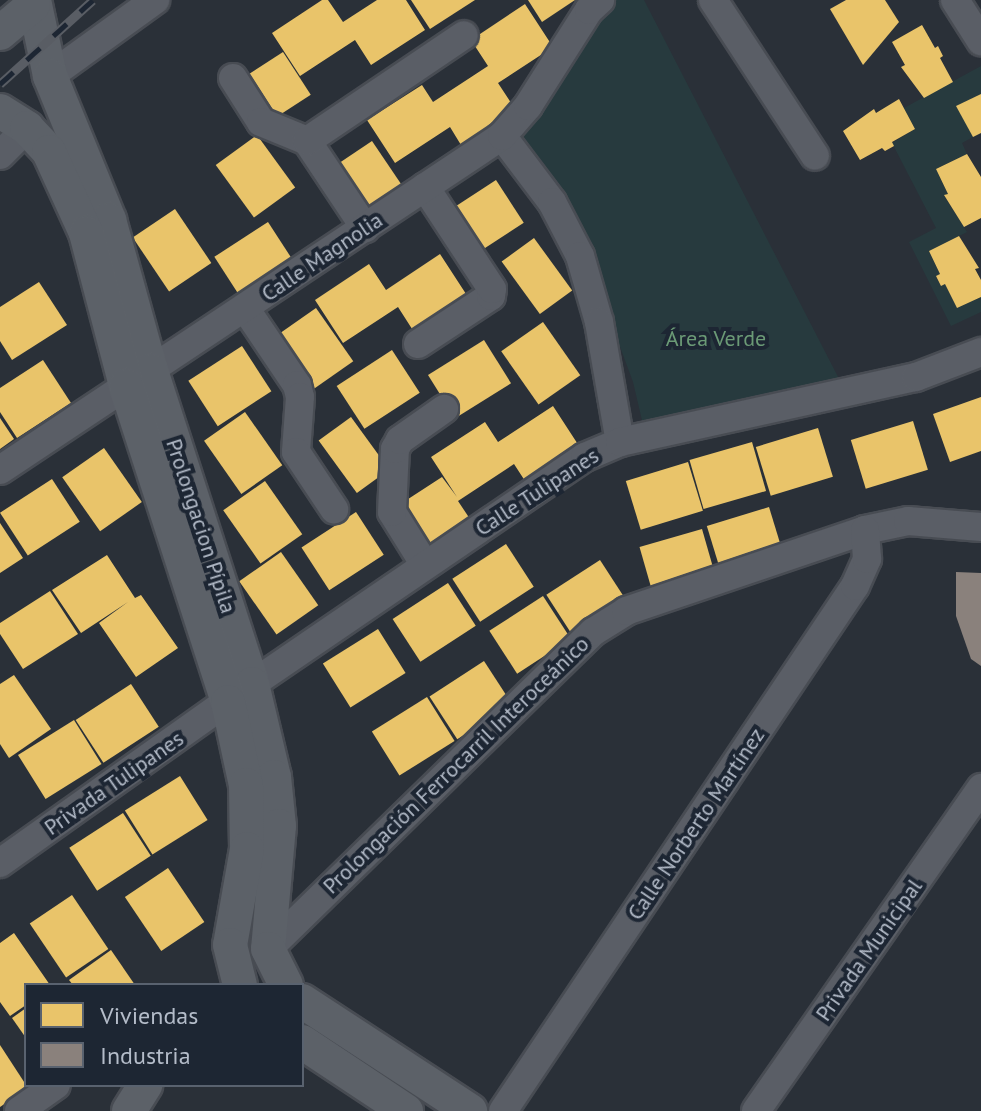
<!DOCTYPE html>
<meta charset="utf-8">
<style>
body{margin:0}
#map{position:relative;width:981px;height:1111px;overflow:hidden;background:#2a3038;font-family:"PT Sans",sans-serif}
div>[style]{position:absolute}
.green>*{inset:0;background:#273a3e}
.homes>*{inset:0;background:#e9c46a;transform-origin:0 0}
.industry>*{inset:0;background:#8a817c}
.roads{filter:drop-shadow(2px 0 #484c53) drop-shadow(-2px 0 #484c53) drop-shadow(0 2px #484c53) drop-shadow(0 -2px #484c53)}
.minor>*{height:28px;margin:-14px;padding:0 14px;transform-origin:14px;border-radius:14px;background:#5a5e66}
.major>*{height:34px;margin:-17px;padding:0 17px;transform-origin:17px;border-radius:17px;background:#5c6168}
.rail>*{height:9px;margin-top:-4.5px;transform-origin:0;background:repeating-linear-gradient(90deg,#1d2633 0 18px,#595d64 0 36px);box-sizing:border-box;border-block:2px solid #595d64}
span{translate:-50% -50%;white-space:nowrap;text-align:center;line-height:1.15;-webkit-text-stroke:8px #1d2633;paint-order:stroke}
.street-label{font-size:22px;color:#b4bcc9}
.park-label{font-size:22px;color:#6b9a76}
.legend{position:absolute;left:24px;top:983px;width:280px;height:104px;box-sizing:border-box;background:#1d2633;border:2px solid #59626f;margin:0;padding:10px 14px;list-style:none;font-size:24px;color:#b4bcc9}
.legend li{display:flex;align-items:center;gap:16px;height:40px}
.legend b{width:40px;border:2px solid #59626f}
</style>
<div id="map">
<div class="green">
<i style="clip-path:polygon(600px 0,644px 0,852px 404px,649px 450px,633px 382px,587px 257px,506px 132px)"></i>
<i style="clip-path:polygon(981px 66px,981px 94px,957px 106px,973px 137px,962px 143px,967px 154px,936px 169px,948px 194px,944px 196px,967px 232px,929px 251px,940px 274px,936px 277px,941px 286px,945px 284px,957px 308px,981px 297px,981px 312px,951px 326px,909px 242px,936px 228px,892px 143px,915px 129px,904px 108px)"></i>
</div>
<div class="homes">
<i style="clip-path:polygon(322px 0,328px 0,343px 22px,377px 0,406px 0,425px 30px,371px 65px,355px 40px,300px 76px,272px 33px)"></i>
<i style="clip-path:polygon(411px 0,475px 0,430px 29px)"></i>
<i style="clip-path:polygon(528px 0,575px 0,542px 22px)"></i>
<i style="clip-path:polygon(846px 0,885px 0,899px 22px,863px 65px,830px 9px)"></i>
<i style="clip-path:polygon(525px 4px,553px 47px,498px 83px,515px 109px,461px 145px,450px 127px,395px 163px,367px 120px,422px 85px,433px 102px,488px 66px,471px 40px)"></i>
<i style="clip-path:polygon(922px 25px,935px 48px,938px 46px,943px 56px,940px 58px,953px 82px,924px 98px,901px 67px,905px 65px,892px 42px)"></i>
<i style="left:283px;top:52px;width:51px;height:40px;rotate:57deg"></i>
<i style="clip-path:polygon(981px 94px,981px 133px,973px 137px,956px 106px)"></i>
<i style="clip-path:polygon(899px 99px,915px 129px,892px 142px,894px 146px,885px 151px,882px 148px,860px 160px,843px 131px,874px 109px,876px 113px)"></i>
<i style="left:257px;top:135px;width:65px;height:51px;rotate:54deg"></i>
<i style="left:372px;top:141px;width:52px;height:40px;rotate:56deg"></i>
<i style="clip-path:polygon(967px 154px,981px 177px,981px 218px,964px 227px,944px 195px,948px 194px,936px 169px)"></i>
<i style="left:496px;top:180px;width:51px;height:48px;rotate:57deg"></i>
<i style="left:175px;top:209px;width:65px;height:51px;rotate:56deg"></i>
<i style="left:268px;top:222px;width:51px;height:64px;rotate:57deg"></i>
<i style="clip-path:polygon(959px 236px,979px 268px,975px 269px,981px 280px,981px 297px,957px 308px,945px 284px,941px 286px,936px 276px,940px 274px,929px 251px)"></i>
<i style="left:534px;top:238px;width:65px;height:40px;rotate:54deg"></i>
<i style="clip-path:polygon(440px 254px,468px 297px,414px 332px,398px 307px,343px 343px,315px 300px,369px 264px,386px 290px)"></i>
<i style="clip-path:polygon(39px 282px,67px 325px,12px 360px,0 341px,0 307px)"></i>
<i style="left:316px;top:308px;width:65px;height:51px;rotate:55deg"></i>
<i style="left:543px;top:322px;width:65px;height:51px;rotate:55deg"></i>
<i style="left:484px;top:340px;width:51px;height:66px;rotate:58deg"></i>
<i style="left:242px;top:346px;width:54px;height:64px;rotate:57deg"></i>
<i style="left:392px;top:350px;width:51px;height:66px;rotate:57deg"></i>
<i style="clip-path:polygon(43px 360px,71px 403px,17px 438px,0 412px,0 388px)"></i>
<i style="clip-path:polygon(981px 397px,981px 451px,950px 462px,933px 414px)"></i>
<i style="clip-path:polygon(553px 406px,581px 449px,527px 484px,514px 464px,458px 501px,470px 519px,430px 546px,402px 503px,442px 477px,457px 497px,431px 457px,485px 422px,498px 442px)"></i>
<i style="left:245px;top:412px;width:65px;height:50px;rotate:55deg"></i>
<i style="left:351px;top:417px;width:65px;height:40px;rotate:54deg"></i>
<i style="clip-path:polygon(0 418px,14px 439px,0 449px)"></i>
<i style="left:913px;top:421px;width:51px;height:65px;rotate:73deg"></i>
<i style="left:818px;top:428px;width:51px;height:65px;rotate:73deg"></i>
<i style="left:752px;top:442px;width:51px;height:65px;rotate:74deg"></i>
<i style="left:104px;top:448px;width:66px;height:51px;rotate:55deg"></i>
<i style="left:688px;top:462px;width:51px;height:65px;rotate:73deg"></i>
<i style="left:52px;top:479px;width:51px;height:62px;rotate:57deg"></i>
<i style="left:265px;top:481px;width:65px;height:51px;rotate:55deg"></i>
<i style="left:769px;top:507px;width:52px;height:65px;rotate:73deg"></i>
<i style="left:356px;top:512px;width:51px;height:65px;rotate:57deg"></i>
<i style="clip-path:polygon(0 523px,23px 558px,0 573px)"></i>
<i style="left:702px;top:529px;width:52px;height:65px;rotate:74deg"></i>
<i style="left:506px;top:544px;width:51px;height:64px;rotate:57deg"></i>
<i style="left:281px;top:552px;width:65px;height:51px;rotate:55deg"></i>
<i style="clip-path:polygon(107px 555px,135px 598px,141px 595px,178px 648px,136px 677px,99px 623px,128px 602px,81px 633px,52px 590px)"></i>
<i style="left:600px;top:560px;width:51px;height:64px;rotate:57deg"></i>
<i style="left:448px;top:583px;width:51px;height:66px;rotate:57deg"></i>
<i style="clip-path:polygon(50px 591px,78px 634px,23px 669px,0 634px,0 623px)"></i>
<i style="left:543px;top:596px;width:51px;height:64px;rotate:57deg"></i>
<i style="left:378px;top:629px;width:52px;height:65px;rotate:58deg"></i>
<i style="left:484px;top:661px;width:51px;height:65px;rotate:57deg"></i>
<i style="clip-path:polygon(14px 675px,51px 729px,9px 758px,0 744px,0 684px)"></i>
<i style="left:131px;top:684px;width:51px;height:66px;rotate:57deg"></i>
<i style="left:427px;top:697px;width:52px;height:65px;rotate:58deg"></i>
<i style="left:74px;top:720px;width:52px;height:66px;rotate:58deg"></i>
<i style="left:180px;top:776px;width:52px;height:65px;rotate:58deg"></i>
<i style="left:123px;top:813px;width:51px;height:64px;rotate:57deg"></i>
<i style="left:168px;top:868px;width:65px;height:52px;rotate:56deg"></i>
<i style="left:72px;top:895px;width:65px;height:51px;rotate:56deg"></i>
<i style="clip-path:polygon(14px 933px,50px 985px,26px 985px,26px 1005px,10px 1016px,0 1002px,0 943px)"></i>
<i style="clip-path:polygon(111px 950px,135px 985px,73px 985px,69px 980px)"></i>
<i style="clip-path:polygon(26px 1008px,26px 1038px,12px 1018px)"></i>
<i style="clip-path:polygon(0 1045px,28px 1088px,0 1107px)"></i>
</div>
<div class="industry">
<i style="clip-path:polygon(956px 572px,981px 573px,981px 666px,971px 659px,956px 616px)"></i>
</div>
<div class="roads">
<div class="minor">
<i style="left:713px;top:0;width:186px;rotate:56.8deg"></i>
<i style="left:955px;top:0;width:49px;rotate:57.6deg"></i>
<i style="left:50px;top:76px;width:130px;rotate:-35.9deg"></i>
<i style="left:233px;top:78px;width:52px;rotate:57.5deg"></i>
<i style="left:261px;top:122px;width:50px;rotate:22.4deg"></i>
<i style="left:307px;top:141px;width:105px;rotate:56.3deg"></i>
<i style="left:502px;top:136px;width:83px;rotate:52.9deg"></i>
<i style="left:552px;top:202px;width:61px;rotate:62.6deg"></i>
<i style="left:580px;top:256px;width:69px;rotate:73.9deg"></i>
<i style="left:599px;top:322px;width:122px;rotate:80.1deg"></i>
<i style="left:307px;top:141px;width:189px;rotate:-34deg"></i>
<i style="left:0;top:155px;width:38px;rotate:-45deg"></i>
<i style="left:245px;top:308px;width:93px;rotate:56deg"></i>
<i style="left:297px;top:385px;width:12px;rotate:76deg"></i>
<i style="left:300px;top:397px;width:55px;rotate:94.2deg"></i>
<i style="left:296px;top:452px;width:69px;rotate:56.3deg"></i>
<i style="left:418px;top:344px;width:87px;rotate:-33.3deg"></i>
<i style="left:491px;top:296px;width:7px;rotate:-82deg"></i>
<i style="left:492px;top:289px;width:122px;rotate:-123.3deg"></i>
<i style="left:0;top:470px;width:603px;rotate:-33.64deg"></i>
<i style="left:502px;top:136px;width:40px;rotate:-49deg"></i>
<i style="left:528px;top:106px;width:114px;rotate:-57.6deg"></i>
<i style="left:589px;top:10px;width:15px;rotate:-42deg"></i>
<i style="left:425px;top:565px;width:62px;rotate:-121.9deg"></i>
<i style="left:392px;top:512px;width:63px;rotate:-87.3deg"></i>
<i style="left:395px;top:449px;width:10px;rotate:-61deg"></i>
<i style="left:400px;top:440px;width:54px;rotate:-35.2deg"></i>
<i style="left:0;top:863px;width:309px;rotate:-35.4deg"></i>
<i style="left:252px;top:684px;width:403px;rotate:-34.3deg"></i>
<i style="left:585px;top:457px;width:38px;rotate:-23deg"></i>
<i style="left:620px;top:442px;width:303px;rotate:-12.4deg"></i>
<i style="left:916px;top:377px;width:70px;rotate:-21deg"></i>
<i style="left:268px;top:949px;width:454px;rotate:-44.3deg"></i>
<i style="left:593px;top:632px;width:39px;rotate:-32deg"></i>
<i style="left:626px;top:611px;width:252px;rotate:-18.7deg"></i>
<i style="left:865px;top:530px;width:44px;rotate:-11.8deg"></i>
<i style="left:908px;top:521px;width:73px;rotate:4.7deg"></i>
<i style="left:19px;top:1111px;width:45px;rotate:-35.1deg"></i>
<i style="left:503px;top:1111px;width:632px;rotate:-56.16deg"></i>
<i style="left:855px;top:586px;width:30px;rotate:-66deg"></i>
<i style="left:867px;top:559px;width:29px;rotate:-94deg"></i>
<i style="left:756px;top:1111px;width:394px;rotate:-55.1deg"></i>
</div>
<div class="major">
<i style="left:34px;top:0;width:78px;rotate:78.1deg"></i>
<i style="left:50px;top:76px;width:156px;rotate:67.7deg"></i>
<i style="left:109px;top:220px;width:157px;rotate:74.5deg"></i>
<i style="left:151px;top:371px;width:329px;rotate:72.1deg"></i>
<i style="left:252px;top:684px;width:96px;rotate:76.7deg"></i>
<i style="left:274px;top:777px;width:49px;rotate:84.2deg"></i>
<i style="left:279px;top:826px;width:123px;rotate:95.1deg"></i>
<i style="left:268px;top:949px;width:40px;rotate:63.4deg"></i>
<i style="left:0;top:33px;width:43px;rotate:-40.3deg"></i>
<i style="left:0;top:111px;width:32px;rotate:32deg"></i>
<i style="left:27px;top:128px;width:33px;rotate:47deg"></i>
<i style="left:49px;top:152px;width:89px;rotate:65.4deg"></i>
<i style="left:86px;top:233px;width:158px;rotate:75.3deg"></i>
<i style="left:126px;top:386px;width:332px;rotate:72.1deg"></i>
<i style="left:228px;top:702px;width:85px;rotate:77.8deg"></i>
<i style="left:246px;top:785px;width:64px;rotate:89.1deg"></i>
<i style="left:247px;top:849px;width:97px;rotate:100deg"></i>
<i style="left:230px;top:945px;width:41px;rotate:76deg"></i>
<i style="left:302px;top:1001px;width:201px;rotate:33.2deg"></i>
<i style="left:302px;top:1042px;width:125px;rotate:33.6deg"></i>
<i style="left:129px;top:1111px;width:31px;rotate:-58deg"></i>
</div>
</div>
<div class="rail">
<i style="left:0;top:84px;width:125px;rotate:-42.1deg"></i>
</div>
<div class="street-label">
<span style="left:322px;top:257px;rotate:-34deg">Calle Magnolia</span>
<span style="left:537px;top:492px;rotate:-33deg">Calle Tulipanes</span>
<span style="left:201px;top:526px;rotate:72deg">Prolongacion Pípila</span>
<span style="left:456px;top:765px;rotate:-44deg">Prolongación Ferrocarril Interoceánico</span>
<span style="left:114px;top:783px;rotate:-35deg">Privada Tulipanes</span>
<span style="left:696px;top:824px;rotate:-56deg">Calle Norberto Martínez</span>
<span style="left:869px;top:950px;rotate:-55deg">Privada Municipal</span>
</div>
<div class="park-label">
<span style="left:716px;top:339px">Área Verde</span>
</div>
<ul class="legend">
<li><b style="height:22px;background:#e9c46a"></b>Viviendas</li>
<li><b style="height:22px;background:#8a817c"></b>Industria</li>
</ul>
</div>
